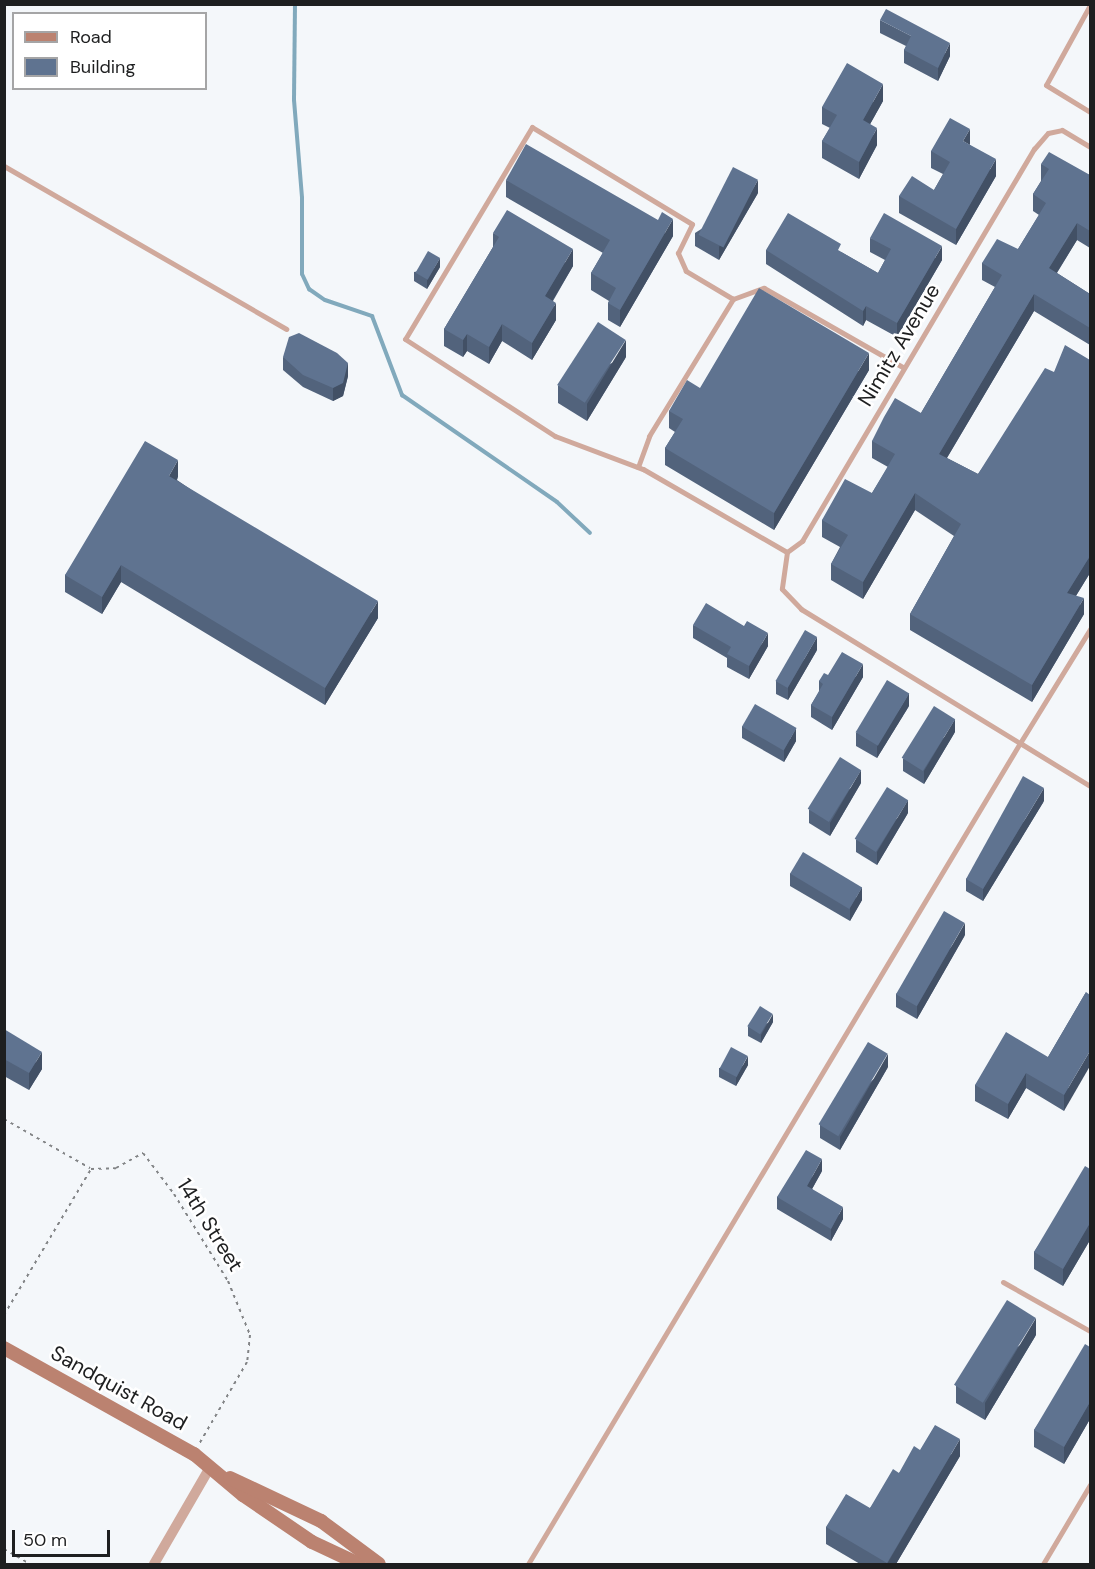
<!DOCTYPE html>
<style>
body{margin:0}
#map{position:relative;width:1095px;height:1569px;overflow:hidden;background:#f4f7fa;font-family:"DM Sans",sans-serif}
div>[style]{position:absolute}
.stream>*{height:4px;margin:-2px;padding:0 2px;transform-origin:2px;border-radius:2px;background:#81a9bc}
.path>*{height:2px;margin-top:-1px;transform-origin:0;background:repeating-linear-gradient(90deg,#828486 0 3px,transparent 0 7.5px)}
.lane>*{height:5px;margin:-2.5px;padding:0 2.5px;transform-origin:2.5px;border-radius:2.5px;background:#d0a99c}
.street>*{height:10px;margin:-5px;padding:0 5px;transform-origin:5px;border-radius:5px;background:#d0a99c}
.secondary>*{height:14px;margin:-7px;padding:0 7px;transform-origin:7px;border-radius:7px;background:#bb8270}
.wall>*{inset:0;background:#52637c}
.shaded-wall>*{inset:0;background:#425065}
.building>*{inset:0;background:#5f7390;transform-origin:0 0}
span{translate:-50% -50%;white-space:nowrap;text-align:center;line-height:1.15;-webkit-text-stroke:5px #fff;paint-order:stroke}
.street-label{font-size:21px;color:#1e1f20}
.frame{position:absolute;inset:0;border:6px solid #1e1f20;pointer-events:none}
.legend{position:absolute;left:12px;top:12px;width:195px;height:78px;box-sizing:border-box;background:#fff;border:2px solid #a5a5a6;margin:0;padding:8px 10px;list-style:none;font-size:18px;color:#1e1f20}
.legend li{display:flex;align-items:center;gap:12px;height:30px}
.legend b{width:30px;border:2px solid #a5a5a6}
.scale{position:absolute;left:12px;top:1530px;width:98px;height:27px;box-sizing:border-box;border:3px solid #1e1f20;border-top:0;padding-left:8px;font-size:18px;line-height:21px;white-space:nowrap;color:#1e1f20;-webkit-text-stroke:4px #fff;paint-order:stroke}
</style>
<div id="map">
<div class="stream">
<i style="left:295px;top:4px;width:96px;rotate:90.6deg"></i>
<i style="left:294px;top:100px;width:98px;rotate:85.3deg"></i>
<i style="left:302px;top:198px;width:76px;rotate:90deg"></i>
<i style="left:302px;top:274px;width:17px;rotate:65deg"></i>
<i style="left:309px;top:289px;width:19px;rotate:35deg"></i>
<i style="left:325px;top:300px;width:50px;rotate:18.8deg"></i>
<i style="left:372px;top:316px;width:85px;rotate:69.2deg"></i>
<i style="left:402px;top:395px;width:188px;rotate:34.6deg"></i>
<i style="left:557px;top:502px;width:45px;rotate:43.2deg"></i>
</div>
<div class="path">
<i style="left:4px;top:1119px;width:99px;rotate:29.7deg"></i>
<i style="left:4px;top:1315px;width:170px;rotate:-59.2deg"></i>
<i style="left:91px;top:1169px;width:25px;rotate:-2deg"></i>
<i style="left:116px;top:1168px;width:31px;rotate:-29deg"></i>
<i style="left:143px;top:1153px;width:51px;rotate:52.9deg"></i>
<i style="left:174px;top:1194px;width:102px;rotate:58.2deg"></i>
<i style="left:228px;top:1281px;width:58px;rotate:67.8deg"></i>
<i style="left:250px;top:1335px;width:27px;rotate:96deg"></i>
<i style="left:247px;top:1362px;width:95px;rotate:120.3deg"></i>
<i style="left:4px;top:1549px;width:30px;rotate:30deg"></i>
</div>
<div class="lane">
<i style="left:1090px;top:5px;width:91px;rotate:118.8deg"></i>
<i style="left:1046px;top:85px;width:52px;rotate:31.5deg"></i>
<i style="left:4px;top:166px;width:326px;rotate:30deg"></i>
<i style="left:733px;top:299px;width:55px;rotate:-149.2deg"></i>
<i style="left:686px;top:271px;width:20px;rotate:-114deg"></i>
<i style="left:678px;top:253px;width:32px;rotate:-64deg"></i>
<i style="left:692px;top:224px;width:187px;rotate:-148.8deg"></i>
<i style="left:532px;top:127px;width:247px;rotate:120.9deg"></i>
<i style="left:405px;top:339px;width:179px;rotate:32.9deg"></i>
<i style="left:555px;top:436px;width:94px;rotate:20.6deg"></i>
<i style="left:643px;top:469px;width:166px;rotate:30deg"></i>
<i style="left:638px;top:467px;width:33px;rotate:-70deg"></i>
<i style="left:649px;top:436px;width:161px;rotate:-58.5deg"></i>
<i style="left:733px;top:299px;width:33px;rotate:-20deg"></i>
<i style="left:764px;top:288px;width:161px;rotate:29.7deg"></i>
<i style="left:787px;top:552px;width:19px;rotate:-36deg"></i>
<i style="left:802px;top:541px;width:456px;rotate:-59.4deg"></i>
<i style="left:1034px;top:149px;width:21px;rotate:-49deg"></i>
<i style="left:1048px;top:133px;width:14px;rotate:-12deg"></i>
<i style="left:1062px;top:130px;width:33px;rotate:31deg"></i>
<i style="left:787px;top:552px;width:37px;rotate:98deg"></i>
<i style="left:782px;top:589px;width:28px;rotate:46deg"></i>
<i style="left:801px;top:609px;width:257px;rotate:31.5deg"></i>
<i style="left:1020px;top:743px;width:134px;rotate:-58.4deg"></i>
<i style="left:1003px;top:1282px;width:100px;rotate:29.4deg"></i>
<i style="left:528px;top:1564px;width:957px;rotate:-59.07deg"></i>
<i style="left:1020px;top:743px;width:82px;rotate:31.6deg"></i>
<i style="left:1043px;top:1564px;width:92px;rotate:-59.3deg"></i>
</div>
<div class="street">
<i style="left:154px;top:1564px;width:110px;rotate:-59.9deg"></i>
</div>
<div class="secondary">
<i style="left:4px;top:1348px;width:218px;rotate:29.2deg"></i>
<i style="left:194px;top:1454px;width:64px;rotate:39.9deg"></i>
<i style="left:243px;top:1495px;width:83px;rotate:34.3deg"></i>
<i style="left:312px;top:1542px;width:52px;rotate:25.1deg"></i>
<i style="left:230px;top:1478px;width:101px;rotate:25.3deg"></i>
<i style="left:321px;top:1521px;width:72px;rotate:36.6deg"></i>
</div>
<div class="wall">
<i style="clip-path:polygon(880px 20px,950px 56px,938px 81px,904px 63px,904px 50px,906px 46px,880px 33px)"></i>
<i style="clip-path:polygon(883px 101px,870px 124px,877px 145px,859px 179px,822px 158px,822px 141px,830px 128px,822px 124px,822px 107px)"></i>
<i style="clip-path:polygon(970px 145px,996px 176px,956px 245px,899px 213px,899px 196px,934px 190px,943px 174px,931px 168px,931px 151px)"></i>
<i style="clip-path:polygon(1041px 164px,1090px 175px,1090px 248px,1077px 240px,1057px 273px,1090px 294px,1090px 345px,1034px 311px,947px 458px,978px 474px,1054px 372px,1090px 360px,1090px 573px,1076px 596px,1084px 614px,1032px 702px,910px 630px,910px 614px,954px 536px,915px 510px,863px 599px,831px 580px,831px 564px,840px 547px,822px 537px,822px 520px,872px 493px,888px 467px,872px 458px,872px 441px,921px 413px,995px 287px,982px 280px,982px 263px,1018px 249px,1039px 215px,1033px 211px,1033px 194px,1041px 181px)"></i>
<i style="clip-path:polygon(506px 180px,673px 236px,620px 327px,608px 320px,608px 303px,609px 301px,591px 290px,591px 273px,603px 253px,506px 197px)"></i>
<i style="clip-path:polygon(758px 193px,719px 260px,695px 246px,695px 233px)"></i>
<i style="clip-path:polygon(493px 233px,573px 266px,553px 301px,556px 320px,532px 360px,502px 341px,489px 364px,467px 351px,463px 357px,444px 346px,444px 329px,493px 247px)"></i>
<i style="clip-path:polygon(870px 238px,942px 260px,897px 337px,866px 320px,863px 326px,766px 264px,766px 250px,841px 252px,878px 273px,885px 260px,870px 252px)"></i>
<i style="clip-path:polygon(440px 267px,427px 289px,414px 281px,414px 272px)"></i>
<i style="clip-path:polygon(283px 357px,348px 376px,343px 396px,333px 401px,303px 387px,283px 370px)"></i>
<i style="clip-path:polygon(626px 357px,587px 421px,558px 403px,558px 386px)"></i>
<i style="clip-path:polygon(869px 370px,774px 530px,665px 465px,665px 448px,675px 432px,669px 428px,669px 411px,700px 388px)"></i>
<i style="clip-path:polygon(178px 477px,177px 480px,378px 618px,325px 705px,121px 582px,102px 614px,65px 592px,65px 575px)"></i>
<i style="clip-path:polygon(693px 625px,768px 646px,749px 679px,727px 667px,727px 658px,693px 638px)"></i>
<i style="clip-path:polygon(817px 650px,788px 700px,776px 694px,776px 681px)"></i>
<i style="clip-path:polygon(828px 675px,863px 677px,832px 730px,811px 717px,811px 705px,819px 692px,819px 681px)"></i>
<i style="clip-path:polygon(909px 706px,877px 758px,856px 746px,856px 733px)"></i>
<i style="clip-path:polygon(742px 726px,796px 741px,784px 762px,742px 738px)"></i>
<i style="clip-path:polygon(955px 732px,924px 784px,903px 771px,903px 759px)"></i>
<i style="clip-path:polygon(861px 783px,830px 836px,809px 823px,809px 810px)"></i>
<i style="clip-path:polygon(1044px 801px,983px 901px,966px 891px,966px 879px)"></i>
<i style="clip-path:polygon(908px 813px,877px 865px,856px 852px,856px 840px)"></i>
<i style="clip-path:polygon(790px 873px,862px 900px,850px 921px,790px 886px)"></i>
<i style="clip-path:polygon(965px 935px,917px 1019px,896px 1007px,896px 994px)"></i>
<i style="clip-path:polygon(1086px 992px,1064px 1111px,1026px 1088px,1008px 1119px,975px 1101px,975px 1085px,1048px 1057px)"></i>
<i style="clip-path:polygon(773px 1022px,761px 1043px,748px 1036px,748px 1027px)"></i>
<i style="clip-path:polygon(4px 1029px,42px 1069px,29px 1090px,4px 1076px)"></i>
<i style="clip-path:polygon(748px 1065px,736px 1086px,719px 1077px,719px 1068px)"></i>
<i style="clip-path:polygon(888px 1067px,840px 1150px,820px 1138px,820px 1125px)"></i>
<i style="clip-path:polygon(1090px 1169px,1090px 1240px,1063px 1286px,1034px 1269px,1034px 1252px)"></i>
<i style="clip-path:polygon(822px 1171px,812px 1189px,843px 1219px,831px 1241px,777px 1209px,777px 1197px)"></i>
<i style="clip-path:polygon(1036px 1335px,985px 1420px,956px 1403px,956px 1386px)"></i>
<i style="clip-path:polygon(1090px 1347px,1090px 1419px,1064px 1464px,1034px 1447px,1034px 1430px)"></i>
<i style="clip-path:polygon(920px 1450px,960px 1456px,896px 1564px,860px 1564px,826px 1544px,826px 1527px,870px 1508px,899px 1473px)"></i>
</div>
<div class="shaded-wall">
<i style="clip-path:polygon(950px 43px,950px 56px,938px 81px,938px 68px)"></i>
<i style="clip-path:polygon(883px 84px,883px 101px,863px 137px,863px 120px)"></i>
<i style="clip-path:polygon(877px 128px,877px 145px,859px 179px,859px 162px)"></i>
<i style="clip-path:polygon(970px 129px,970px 145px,963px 141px)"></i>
<i style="clip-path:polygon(996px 159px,996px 176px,956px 245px,956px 229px)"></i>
<i style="clip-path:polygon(758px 180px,758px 193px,719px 260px,719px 247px)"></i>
<i style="clip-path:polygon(673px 219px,673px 236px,620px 327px,620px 310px)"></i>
<i style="clip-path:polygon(1077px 223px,1077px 240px,1049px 285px,1049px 268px)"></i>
<i style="clip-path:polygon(942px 246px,942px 260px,897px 337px,897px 323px)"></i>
<i style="clip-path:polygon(573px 249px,573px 266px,545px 313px,545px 296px)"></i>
<i style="clip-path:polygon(440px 258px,440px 267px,427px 289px,427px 280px)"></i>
<i style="clip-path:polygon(1034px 294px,1034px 311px,939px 471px,939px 454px)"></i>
<i style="clip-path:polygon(556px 303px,556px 320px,532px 360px,532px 343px)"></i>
<i style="clip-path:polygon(866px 306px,866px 320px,863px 326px,863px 311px)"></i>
<i style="clip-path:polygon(502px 324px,502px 341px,489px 364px,489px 347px)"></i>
<i style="clip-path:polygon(467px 334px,467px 351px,463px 357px,463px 340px)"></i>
<i style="clip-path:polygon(626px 340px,626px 357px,587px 421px,587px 404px)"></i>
<i style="clip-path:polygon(869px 353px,869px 370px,774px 530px,774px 513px)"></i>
<i style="clip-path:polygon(348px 363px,348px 376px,343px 396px,333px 401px,333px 388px)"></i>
<i style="clip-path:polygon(178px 460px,178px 477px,169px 493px,169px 476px)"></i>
<i style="clip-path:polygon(915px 493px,915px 510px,863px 599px,863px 582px)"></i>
<i style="clip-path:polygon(1090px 556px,1090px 573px,1067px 610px,1067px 593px)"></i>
<i style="clip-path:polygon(121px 565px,121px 582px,102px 614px,102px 597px)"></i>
<i style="clip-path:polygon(1084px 598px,1084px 614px,1032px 702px,1032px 685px)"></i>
<i style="clip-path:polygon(378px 601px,378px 618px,325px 705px,325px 688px)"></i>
<i style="clip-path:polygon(768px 633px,768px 646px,749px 679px,749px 666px)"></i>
<i style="clip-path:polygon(817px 637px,817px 650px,788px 700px,788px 687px)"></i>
<i style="clip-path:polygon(863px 664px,863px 677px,832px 730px,832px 717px)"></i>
<i style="clip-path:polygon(909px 693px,909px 706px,877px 758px,877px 746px)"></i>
<i style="clip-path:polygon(955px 719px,955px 732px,924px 784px,924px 771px)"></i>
<i style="clip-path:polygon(796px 728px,796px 741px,784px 762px,784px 750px)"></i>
<i style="clip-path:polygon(861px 770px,861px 783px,830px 836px,830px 823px)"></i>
<i style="clip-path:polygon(1044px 788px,1044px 801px,983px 901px,983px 889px)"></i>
<i style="clip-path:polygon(908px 800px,908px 813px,877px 865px,877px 852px)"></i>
<i style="clip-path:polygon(862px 887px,862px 900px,850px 921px,850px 908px)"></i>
<i style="clip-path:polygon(965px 923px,965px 935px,917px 1019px,917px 1006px)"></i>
<i style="clip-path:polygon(773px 1014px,773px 1022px,761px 1043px,761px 1035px)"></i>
<i style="clip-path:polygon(1090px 1051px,1090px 1066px,1064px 1111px,1064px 1095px)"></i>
<i style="clip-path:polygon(42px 1052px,42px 1069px,29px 1090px,29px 1073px)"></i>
<i style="clip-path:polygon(888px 1054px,888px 1067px,840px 1150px,840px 1137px)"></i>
<i style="clip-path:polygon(748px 1056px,748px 1065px,736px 1086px,736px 1078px)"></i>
<i style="clip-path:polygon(1026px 1073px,1026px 1088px,1008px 1119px,1008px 1104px)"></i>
<i style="clip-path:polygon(822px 1159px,822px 1171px,807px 1198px,807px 1186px)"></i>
<i style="clip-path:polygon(843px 1207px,843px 1219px,831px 1241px,831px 1229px)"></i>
<i style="clip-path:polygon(1090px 1223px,1090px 1240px,1063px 1286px,1063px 1269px)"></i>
<i style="clip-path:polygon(1036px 1318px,1036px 1335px,985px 1420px,985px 1403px)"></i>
<i style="clip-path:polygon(1090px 1402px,1090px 1419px,1064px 1464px,1064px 1447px)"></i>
<i style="clip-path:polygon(960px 1439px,960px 1456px,896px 1564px,887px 1564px)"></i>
</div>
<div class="building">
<i style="clip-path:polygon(886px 9px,950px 43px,938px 68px,904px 50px,911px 36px,880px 20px)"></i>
<i style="clip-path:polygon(847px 63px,883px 84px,863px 120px,877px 128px,859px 162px,822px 141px,837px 115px,822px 107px)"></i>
<i style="clip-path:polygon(950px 118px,970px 129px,963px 141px,996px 159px,956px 229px,899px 196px,912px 176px,934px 190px,950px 162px,931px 151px)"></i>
<i style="clip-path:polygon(526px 144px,658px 220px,662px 212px,673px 219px,620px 310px,608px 303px,616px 288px,591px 273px,610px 240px,506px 180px)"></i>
<i style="clip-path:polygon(1049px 152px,1090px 175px,1090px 231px,1077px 223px,1049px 268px,1090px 294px,1090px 328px,1034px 294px,939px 454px,978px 474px,1045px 368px,1054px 372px,1065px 345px,1090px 360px,1090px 556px,1067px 593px,1084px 598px,1032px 685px,910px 614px,961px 524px,915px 493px,863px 582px,831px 564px,848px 535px,822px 520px,845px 479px,872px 493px,895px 454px,872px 441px,884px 417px,895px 398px,921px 413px,1002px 275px,982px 263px,997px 239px,1018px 249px,1046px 203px,1033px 194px,1049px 169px,1041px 164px)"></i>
<i style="left:733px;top:167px;width:28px;height:76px;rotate:27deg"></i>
<i style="clip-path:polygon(507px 210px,573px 249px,545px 296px,556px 303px,532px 343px,502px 324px,489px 347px,467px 334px,463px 340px,444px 329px,499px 237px,493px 233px)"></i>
<i style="clip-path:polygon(788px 213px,841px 244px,838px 250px,878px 273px,891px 249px,870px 238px,884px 213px,942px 246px,897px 323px,866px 306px,863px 311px,766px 250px)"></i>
<i style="left:428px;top:251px;width:14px;height:25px;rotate:30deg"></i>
<i style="clip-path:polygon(759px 288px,869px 353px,774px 513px,665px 448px,683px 419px,669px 411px,687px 380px,700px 388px)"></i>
<i style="left:598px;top:322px;width:33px;height:75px;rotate:33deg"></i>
<i style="clip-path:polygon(299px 333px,337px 353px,348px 363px,343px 383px,333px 388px,303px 375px,283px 357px,289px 337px)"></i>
<i style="clip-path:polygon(145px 441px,178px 460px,169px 476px,378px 601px,325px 688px,121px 565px,102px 597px,65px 575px)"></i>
<i style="clip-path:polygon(706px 603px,744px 626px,747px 621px,768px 633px,749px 666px,727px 654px,731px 647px,693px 625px)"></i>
<i style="left:805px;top:630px;width:14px;height:59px;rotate:30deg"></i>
<i style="clip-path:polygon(842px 652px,863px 664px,832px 717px,811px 705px,823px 684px,819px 681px,824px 673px,828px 675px)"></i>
<i style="left:887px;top:680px;width:26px;height:61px;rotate:31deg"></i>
<i style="left:755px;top:704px;width:48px;height:26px;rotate:30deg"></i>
<i style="left:934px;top:706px;width:25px;height:61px;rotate:32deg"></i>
<i style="left:840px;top:757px;width:25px;height:61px;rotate:32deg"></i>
<i style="clip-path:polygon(1023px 776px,1044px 788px,983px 889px,966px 879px)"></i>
<i style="left:887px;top:787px;width:25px;height:61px;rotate:32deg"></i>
<i style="left:803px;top:852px;width:69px;height:25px;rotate:31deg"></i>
<i style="left:944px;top:911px;width:24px;height:96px;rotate:30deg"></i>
<i style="clip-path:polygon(1086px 992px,1090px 995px,1090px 1051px,1064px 1095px,1026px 1073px,1008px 1104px,975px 1085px,1006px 1032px,1048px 1057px)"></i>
<i style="left:760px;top:1006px;width:15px;height:24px;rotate:32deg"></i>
<i style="clip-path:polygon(4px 1029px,42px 1052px,29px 1073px,4px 1059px)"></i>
<i style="left:868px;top:1042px;width:23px;height:96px;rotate:31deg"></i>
<i style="left:731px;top:1047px;width:19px;height:24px;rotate:28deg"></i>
<i style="clip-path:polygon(806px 1150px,822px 1159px,807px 1186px,843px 1207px,831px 1229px,777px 1197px)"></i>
<i style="clip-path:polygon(1085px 1166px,1090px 1169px,1090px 1223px,1063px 1269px,1034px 1252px)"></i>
<i style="left:1007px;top:1300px;width:34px;height:100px;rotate:32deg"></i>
<i style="clip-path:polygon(1085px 1344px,1090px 1347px,1090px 1402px,1064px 1447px,1034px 1430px)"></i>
<i style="clip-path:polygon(935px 1425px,960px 1439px,887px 1563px,826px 1527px,846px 1494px,870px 1508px,893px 1469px,899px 1473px,914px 1446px,920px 1450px)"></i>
</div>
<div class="street-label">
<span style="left:899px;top:345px;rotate:-59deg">Nimitz Avenue</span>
<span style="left:210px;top:1225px;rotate:58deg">14th Street</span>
<span style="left:119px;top:1388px;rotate:29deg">Sandquist Road</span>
</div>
<div class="frame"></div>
<ul class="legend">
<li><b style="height:8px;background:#bb8270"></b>Road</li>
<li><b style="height:16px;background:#5f7390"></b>Building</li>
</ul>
<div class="scale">50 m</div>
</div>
